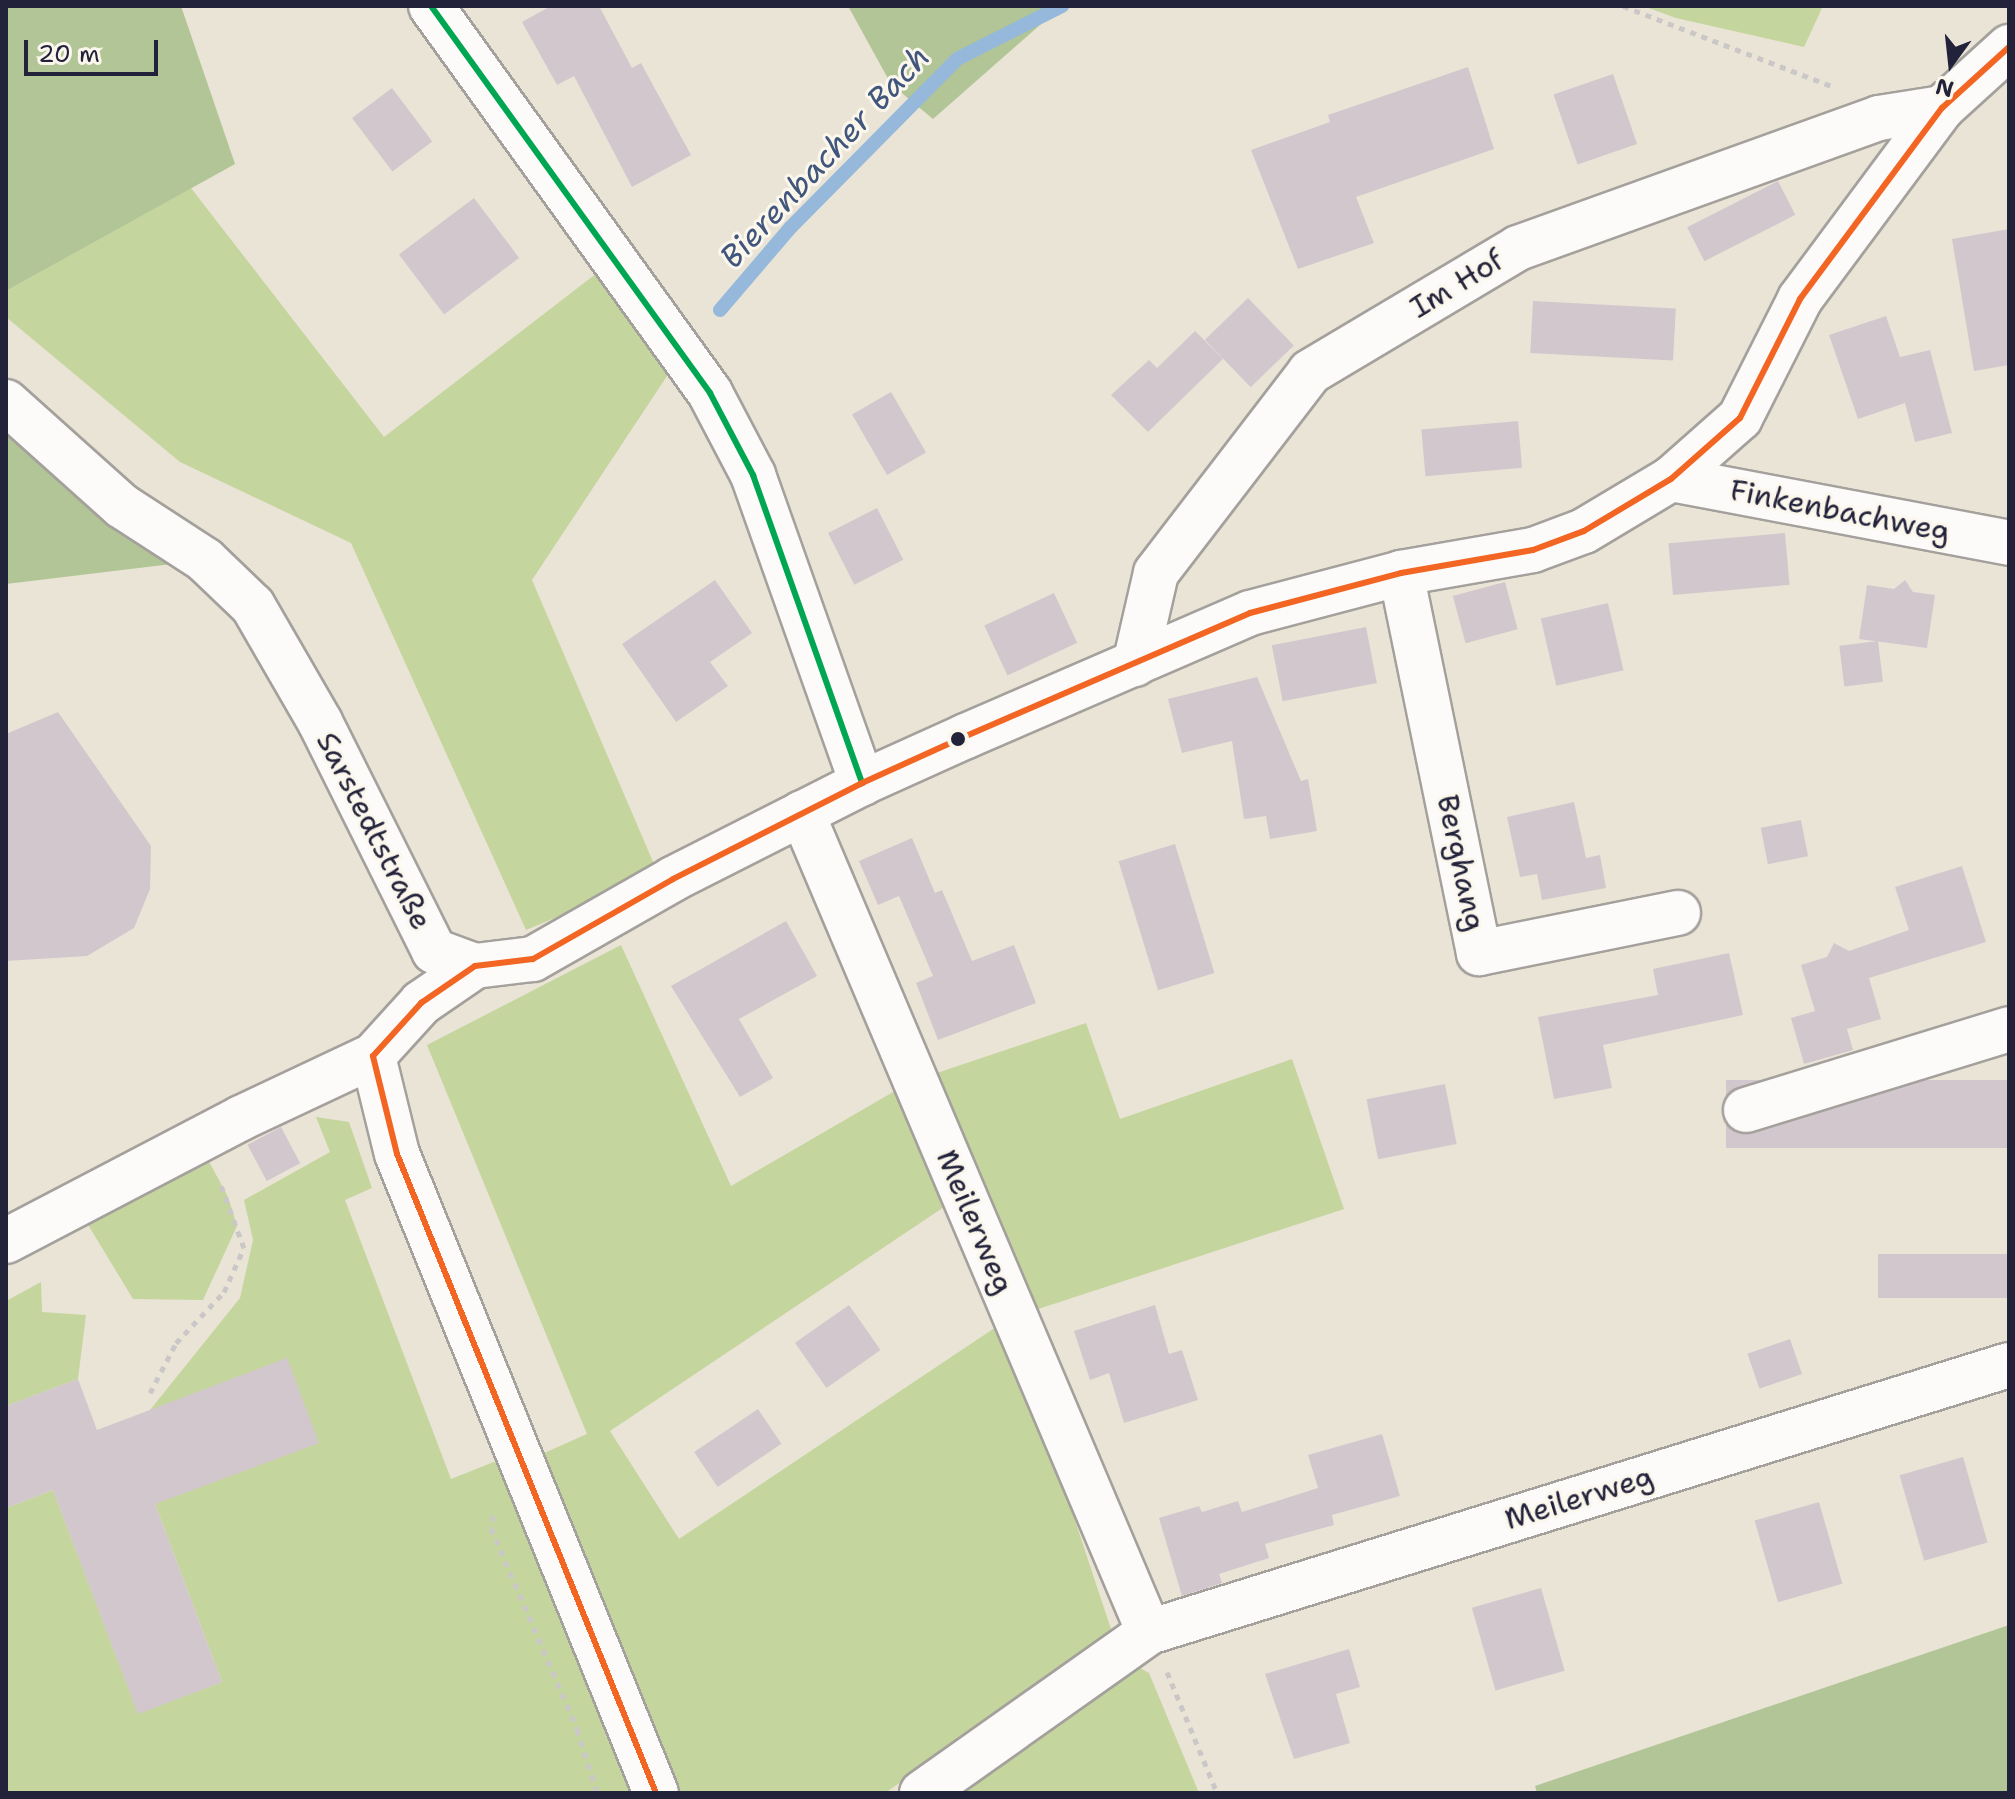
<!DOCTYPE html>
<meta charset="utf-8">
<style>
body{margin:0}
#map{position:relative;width:2015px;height:1799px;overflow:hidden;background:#eae4d6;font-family:"Shantell Sans",sans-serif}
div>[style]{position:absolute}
.green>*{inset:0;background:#c5d59e}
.forest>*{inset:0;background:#b2c597}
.stream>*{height:14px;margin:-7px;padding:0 7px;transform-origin:7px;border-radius:7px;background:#95b8db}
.building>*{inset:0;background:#d3c7ce;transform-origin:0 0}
.path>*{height:5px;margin-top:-2.5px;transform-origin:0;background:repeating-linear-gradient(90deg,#cac8c7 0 6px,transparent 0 12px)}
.roads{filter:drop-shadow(2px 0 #a4a09c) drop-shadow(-2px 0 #a4a09c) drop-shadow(0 2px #a4a09c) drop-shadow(0 -2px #a4a09c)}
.minor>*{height:44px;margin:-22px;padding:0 22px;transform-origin:22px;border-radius:22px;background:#fcfbf9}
.bus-1>*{height:6px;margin:-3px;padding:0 3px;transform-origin:3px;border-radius:3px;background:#00a651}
.bus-2>*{height:6px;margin:-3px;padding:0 3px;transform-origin:3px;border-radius:3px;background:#f26522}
.dots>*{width:22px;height:22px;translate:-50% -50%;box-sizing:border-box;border:4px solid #fbf7ec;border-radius:50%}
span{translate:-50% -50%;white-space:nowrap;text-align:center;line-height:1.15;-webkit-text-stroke:6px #fbf7ec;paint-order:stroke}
.street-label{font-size:30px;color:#22223b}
.water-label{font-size:32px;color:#41567c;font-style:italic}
.frame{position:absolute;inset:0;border:8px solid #22223b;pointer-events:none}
.north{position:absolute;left:1911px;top:24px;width:80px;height:80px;-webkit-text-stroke:6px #fbf7ec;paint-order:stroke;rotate:195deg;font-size:22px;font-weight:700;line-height:32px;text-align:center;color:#22223b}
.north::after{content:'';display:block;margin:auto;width:28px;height:36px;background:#22223b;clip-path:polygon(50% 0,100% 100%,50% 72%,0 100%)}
.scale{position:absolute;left:24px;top:40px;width:134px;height:36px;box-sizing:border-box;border:4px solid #22223b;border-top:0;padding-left:10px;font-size:24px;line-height:28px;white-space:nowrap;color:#22223b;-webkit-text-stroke:6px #fbf7ec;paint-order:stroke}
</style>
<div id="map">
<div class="green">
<i style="clip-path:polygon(1643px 6px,1823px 6px,1804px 47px,1676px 18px)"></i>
<i style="clip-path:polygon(191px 188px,384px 437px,597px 273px,673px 367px,532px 580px,654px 864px,600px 899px,526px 930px,351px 543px,180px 462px,6px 317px,6px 291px)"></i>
<i style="clip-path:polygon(621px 945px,731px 1186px,900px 1088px,947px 1205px,610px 1431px,679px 1539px,1008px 1319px,1113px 1635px,885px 1793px,673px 1793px,544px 1453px,587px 1434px,427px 1045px)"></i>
<i style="clip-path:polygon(1086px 1023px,1120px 1119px,1292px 1059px,1344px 1209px,1026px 1313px,931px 1075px)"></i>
<i style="clip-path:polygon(316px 1117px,349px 1122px,372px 1188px,345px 1200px,451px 1479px,519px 1452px,656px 1793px,6px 1793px,6px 1508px,53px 1490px,138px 1713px,222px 1682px,155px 1504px,150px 1410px,240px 1298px,253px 1240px,244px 1200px,330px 1152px)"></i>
<i style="clip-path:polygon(198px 1141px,228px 1197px,237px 1226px,203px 1300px,133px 1299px,76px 1205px)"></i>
<i style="clip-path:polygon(41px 1282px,42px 1312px,86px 1315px,78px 1379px,6px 1406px,6px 1301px)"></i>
<i style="clip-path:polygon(1126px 1660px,1149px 1673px,1199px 1793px,948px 1793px)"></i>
</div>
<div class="forest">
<i style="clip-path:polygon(6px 6px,181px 6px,235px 164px,6px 291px)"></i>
<i style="clip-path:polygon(848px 6px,1076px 6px,1056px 11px,933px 119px,891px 84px)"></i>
<i style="clip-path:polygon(6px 402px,205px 560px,6px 584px)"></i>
<i style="clip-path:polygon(2009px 1625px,2009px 1793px,1537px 1793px,1535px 1786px)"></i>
</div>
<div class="stream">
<i style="left:720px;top:310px;width:109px;rotate:-49.5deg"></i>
<i style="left:791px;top:227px;width:236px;rotate:-45.3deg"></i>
<i style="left:957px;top:59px;width:118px;rotate:-26.8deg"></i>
</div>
<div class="building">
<i style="clip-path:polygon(551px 6px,599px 6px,632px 68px,641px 63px,691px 155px,632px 187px,574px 76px,557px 85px,522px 22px)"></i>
<i style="clip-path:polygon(1468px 67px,1494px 149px,1356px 197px,1374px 243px,1298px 269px,1251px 150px,1330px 122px,1328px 115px)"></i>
<i style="left:1613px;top:74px;width:74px;height:63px;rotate:71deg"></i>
<i style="left:392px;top:88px;width:67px;height:50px;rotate:53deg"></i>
<i style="left:1778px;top:181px;width:38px;height:102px;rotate:63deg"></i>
<i style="left:474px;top:198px;width:75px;height:94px;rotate:53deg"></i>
<i style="clip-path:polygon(2009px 229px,2009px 365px,1974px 371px,1952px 239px)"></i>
<i style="left:1248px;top:298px;width:66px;height:60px;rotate:46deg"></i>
<i style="left:1533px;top:301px;width:143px;height:52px;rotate:3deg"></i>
<i style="clip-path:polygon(1886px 316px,1900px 357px,1930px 350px,1952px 433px,1915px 442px,1905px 403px,1858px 419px,1829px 335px)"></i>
<i style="clip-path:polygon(1195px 331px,1223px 359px,1148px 432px,1111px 395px,1149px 360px,1157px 368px)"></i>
<i style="left:891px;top:392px;width:70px;height:45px;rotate:60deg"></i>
<i style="left:1518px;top:421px;width:47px;height:97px;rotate:85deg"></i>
<i style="left:877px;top:508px;width:58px;height:55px;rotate:63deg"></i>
<i style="left:1785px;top:533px;width:52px;height:117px;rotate:85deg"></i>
<i style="clip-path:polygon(715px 580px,752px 633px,710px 662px,728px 686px,676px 722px,622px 644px)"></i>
<i style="clip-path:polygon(1905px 580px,1913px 592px,1935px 595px,1927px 648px,1859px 639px,1867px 585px,1894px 589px)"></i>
<i style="left:1505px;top:582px;width:49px;height:54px;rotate:75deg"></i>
<i style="left:1054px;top:593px;width:55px;height:77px;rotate:65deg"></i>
<i style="left:1608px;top:603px;width:69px;height:69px;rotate:77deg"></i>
<i style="left:1366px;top:627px;width:57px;height:96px;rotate:79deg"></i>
<i style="left:1878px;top:641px;width:41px;height:39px;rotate:83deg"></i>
<i style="clip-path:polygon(1257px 677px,1301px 781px,1308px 779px,1317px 831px,1270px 839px,1266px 816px,1244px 819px,1232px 741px,1182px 753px,1168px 699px)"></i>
<i style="clip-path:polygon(58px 712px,151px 846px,150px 889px,134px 928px,87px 956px,6px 961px,6px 734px)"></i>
<i style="clip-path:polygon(1574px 802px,1586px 858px,1600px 855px,1606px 888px,1542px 900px,1537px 874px,1520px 877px,1507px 817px)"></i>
<i style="left:1801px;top:820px;width:37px;height:41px;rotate:79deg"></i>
<i style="clip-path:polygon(912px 838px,935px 893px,942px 890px,972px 961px,1014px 945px,1036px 1003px,938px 1040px,916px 983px,933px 976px,899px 896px,878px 905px,859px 861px)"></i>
<i style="left:1175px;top:844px;width:135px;height:59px;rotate:73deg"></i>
<i style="clip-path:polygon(1962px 866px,1986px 942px,1869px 978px,1881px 1019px,1847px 1029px,1853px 1050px,1804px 1064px,1791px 1018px,1815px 1011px,1801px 965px,1827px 957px,1834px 943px,1849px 951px,1909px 930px,1895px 887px)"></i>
<i style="clip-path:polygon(786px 921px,817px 976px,739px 1019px,773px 1078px,740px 1097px,671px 986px)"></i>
<i style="clip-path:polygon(1729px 953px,1743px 1015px,1603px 1045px,1612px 1088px,1554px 1099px,1538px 1017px,1658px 995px,1653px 969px)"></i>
<i style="left:2009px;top:1080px;width:68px;height:283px;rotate:90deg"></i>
<i style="left:1445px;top:1084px;width:61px;height:80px;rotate:79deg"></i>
<i style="left:281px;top:1127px;width:41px;height:38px;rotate:62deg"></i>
<i style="left:2009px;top:1254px;width:44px;height:131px;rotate:90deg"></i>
<i style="left:849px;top:1305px;width:55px;height:66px;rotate:55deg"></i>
<i style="clip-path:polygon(1155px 1305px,1169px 1354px,1182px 1350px,1198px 1400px,1124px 1423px,1109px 1373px,1090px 1380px,1074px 1331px)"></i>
<i style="left:1790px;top:1339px;width:37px;height:45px;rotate:71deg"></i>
<i style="clip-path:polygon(287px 1358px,319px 1443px,155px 1504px,222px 1682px,138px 1714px,53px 1490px,6px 1508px,6px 1406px,78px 1379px,97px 1430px)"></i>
<i style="left:758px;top:1409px;width:42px;height:77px;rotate:56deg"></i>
<i style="clip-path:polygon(1382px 1434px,1400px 1496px,1332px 1515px,1334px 1525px,1265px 1544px,1269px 1558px,1219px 1574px,1222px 1583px,1182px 1596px,1159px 1518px,1199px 1506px,1202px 1512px,1238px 1501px,1242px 1512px,1318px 1488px,1308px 1455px)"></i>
<i style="left:1963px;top:1457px;width:89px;height:66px;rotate:74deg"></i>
<i style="left:1819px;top:1502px;width:85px;height:67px;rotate:74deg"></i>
<i style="left:1541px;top:1588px;width:86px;height:72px;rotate:74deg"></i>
<i style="clip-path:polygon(1349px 1649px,1360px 1687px,1336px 1694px,1350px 1743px,1294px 1759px,1265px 1674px)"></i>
</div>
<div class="path">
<i style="left:1623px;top:6px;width:223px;rotate:21deg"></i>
<i style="left:150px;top:1393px;width:56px;rotate:-62.5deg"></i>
<i style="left:176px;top:1343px;width:70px;rotate:-46.7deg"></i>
<i style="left:224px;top:1292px;width:48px;rotate:-65.6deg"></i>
<i style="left:244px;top:1248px;width:72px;rotate:-110.2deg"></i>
<i style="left:493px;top:1515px;width:13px;rotate:99deg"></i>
<i style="left:491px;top:1528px;width:219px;rotate:66.8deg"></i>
<i style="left:577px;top:1729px;width:67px;rotate:72.6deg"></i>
<i style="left:1167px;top:1672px;width:131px;rotate:67.5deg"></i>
</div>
<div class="roads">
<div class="minor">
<i style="left:431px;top:6px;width:477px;rotate:54.2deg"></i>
<i style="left:710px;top:393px;width:93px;rotate:62.3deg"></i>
<i style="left:753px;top:475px;width:327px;rotate:70.5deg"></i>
<i style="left:6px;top:402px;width:156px;rotate:41.9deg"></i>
<i style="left:122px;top:506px;width:99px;rotate:33deg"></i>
<i style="left:205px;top:560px;width:66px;rotate:43.8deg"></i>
<i style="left:253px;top:606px;width:134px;rotate:60deg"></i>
<i style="left:320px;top:722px;width:256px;rotate:63.5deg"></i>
<i style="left:434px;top:951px;width:44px;rotate:20.1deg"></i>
<i style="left:1671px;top:479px;width:344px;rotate:10.7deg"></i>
<i style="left:1401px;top:573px;width:388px;rotate:78.4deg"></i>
<i style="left:1479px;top:953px;width:203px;rotate:-11.4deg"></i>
<i style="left:1135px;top:664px;width:93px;rotate:-77deg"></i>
<i style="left:1156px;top:573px;width:253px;rotate:-52.5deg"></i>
<i style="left:1310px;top:372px;width:242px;rotate:-30.8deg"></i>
<i style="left:1518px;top:248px;width:384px;rotate:-19.8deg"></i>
<i style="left:1879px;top:118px;width:64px;rotate:-9deg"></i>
<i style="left:802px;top:813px;width:889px;rotate:67.04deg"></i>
<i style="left:1746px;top:1110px;width:275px;rotate:-17.1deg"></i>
<i style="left:6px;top:1241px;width:265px;rotate:-27.6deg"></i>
<i style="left:241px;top:1118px;width:146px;rotate:-25.2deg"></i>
<i style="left:656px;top:1793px;width:689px;rotate:-112.06deg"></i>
<i style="left:397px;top:1154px;width:101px;rotate:-103.8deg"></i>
<i style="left:373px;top:1056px;width:72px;rotate:-47.8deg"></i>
<i style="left:421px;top:1003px;width:65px;rotate:-34.4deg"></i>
<i style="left:475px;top:966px;width:58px;rotate:-6.9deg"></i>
<i style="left:533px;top:959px;width:161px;rotate:-29.7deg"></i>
<i style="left:673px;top:879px;width:212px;rotate:-26.9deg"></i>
<i style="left:862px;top:783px;width:114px;rotate:-24.3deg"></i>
<i style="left:966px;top:736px;width:309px;rotate:-23.4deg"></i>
<i style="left:1250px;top:613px;width:156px;rotate:-14.8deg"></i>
<i style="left:1401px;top:573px;width:134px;rotate:-9.9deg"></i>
<i style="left:1533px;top:550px;width:54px;rotate:-20.4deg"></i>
<i style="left:1584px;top:531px;width:101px;rotate:-30.9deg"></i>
<i style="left:1671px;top:479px;width:92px;rotate:-41.5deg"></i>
<i style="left:1740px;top:418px;width:133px;rotate:-63.2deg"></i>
<i style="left:1800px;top:299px;width:238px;rotate:-53.4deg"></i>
<i style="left:1942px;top:108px;width:91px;rotate:-42.3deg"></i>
<i style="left:922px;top:1793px;width:278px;rotate:-35.3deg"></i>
<i style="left:1149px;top:1632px;width:900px;rotate:-17.25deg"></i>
</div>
</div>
<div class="bus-1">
<i style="left:431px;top:6px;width:477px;rotate:54.2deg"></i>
<i style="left:710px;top:393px;width:93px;rotate:62.3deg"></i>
<i style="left:753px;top:475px;width:327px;rotate:70.5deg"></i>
</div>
<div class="bus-2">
<i style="left:656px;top:1793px;width:689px;rotate:-112.06deg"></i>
<i style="left:397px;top:1154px;width:101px;rotate:-103.8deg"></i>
<i style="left:373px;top:1056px;width:72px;rotate:-47.8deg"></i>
<i style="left:421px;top:1003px;width:65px;rotate:-34.4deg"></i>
<i style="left:475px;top:966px;width:58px;rotate:-6.9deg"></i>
<i style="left:533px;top:959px;width:161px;rotate:-29.7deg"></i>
<i style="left:673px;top:879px;width:212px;rotate:-26.9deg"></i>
<i style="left:862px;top:783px;width:114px;rotate:-24.3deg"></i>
<i style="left:966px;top:736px;width:309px;rotate:-23.4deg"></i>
<i style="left:1250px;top:613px;width:156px;rotate:-14.8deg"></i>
<i style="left:1401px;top:573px;width:134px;rotate:-9.9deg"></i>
<i style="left:1533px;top:550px;width:54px;rotate:-20.4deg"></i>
<i style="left:1584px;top:531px;width:101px;rotate:-30.9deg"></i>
<i style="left:1671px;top:479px;width:92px;rotate:-41.5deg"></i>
<i style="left:1740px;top:418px;width:133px;rotate:-63.2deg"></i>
<i style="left:1800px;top:299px;width:238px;rotate:-53.4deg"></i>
<i style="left:1942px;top:108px;width:91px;rotate:-42.3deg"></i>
</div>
<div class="dots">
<i style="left:958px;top:739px;background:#22223b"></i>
</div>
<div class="street-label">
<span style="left:1457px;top:284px;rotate:-31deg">Im Hof</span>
<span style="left:1840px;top:511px;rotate:11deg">Finkenbachweg</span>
<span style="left:374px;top:831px;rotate:63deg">Sarstedtstraße</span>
<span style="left:1461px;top:863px;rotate:78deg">Berghang</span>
<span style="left:975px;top:1222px;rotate:67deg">Meilerweg</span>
<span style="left:1579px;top:1498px;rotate:-17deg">Meilerweg</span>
</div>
<div class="water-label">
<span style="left:825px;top:157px;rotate:-47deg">Bierenbacher Bach</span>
</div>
<div class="frame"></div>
<div class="north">N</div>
<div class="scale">20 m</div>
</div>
